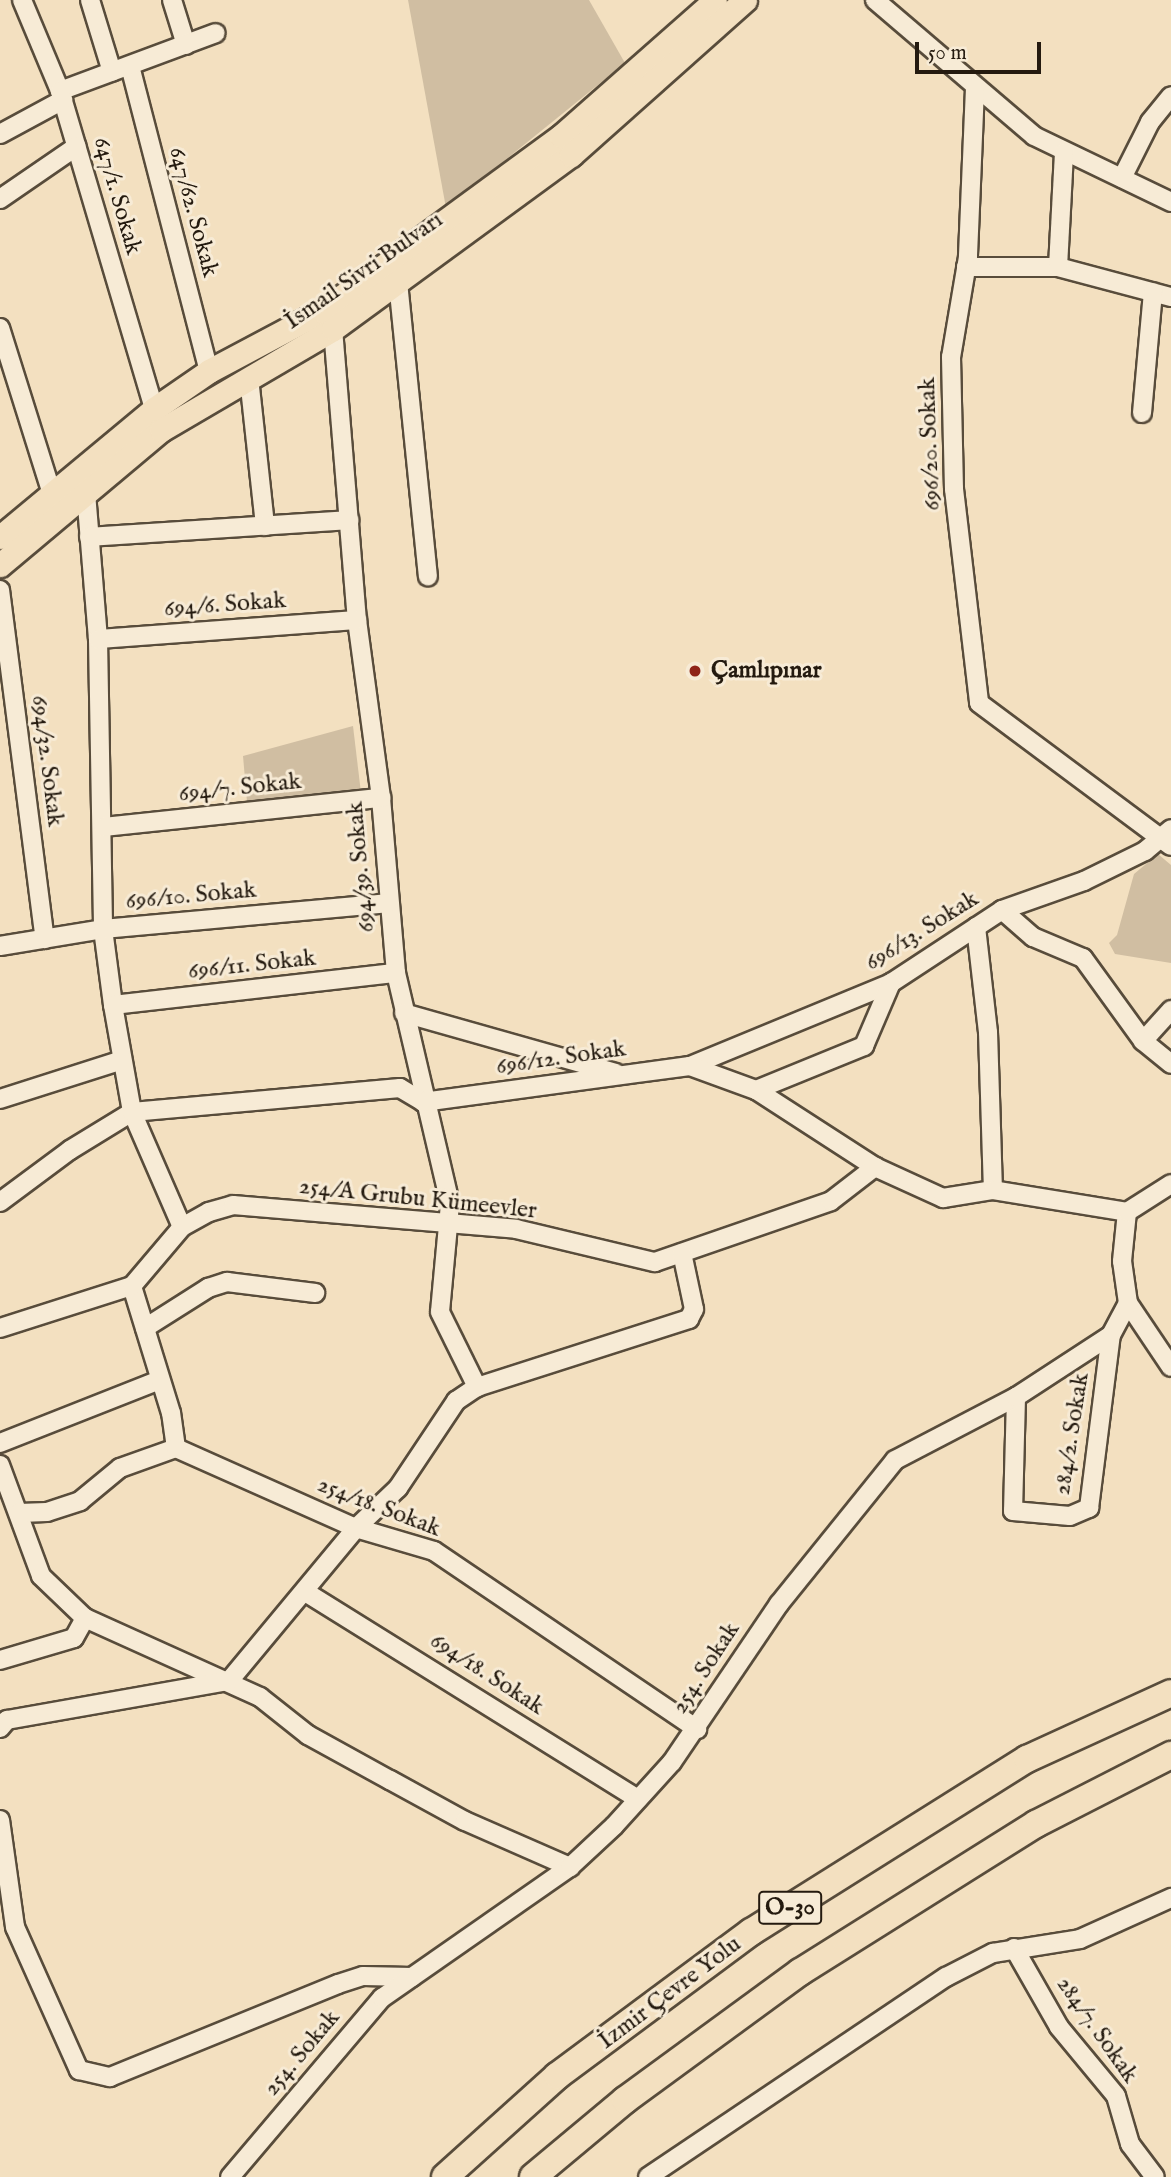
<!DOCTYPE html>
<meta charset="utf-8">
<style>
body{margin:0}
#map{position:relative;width:1171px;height:2177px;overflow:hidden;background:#f3e0c0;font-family:"IM FELL English",serif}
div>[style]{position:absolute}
.green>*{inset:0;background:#d0bea2}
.roads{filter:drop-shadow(2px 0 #584c3b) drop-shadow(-2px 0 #584c3b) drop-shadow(0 2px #584c3b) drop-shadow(0 -2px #584c3b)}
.minor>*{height:18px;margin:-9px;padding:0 9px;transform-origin:9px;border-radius:9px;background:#f7ebd6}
.major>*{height:23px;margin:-11.5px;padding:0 11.5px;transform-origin:11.5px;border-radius:11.5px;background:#f3e0c0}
.highway>*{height:26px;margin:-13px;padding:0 13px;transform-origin:13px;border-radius:13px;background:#f3e0c0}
.dots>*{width:19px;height:19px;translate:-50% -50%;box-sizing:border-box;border:4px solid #f7ebd6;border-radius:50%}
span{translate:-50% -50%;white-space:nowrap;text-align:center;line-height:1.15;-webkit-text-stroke:6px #f7ebd6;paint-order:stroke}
.shield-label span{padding:2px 5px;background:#f7ebd6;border:2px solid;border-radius:5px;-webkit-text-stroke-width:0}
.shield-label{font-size:23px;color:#241a0f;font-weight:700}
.street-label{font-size:24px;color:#241a0f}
.poi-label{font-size:24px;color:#241a0f;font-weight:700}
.left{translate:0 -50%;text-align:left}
.scale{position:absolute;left:915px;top:42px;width:126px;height:32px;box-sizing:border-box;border:4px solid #241a0f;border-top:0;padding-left:9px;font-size:21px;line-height:24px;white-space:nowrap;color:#241a0f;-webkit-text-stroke:5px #f7ebd6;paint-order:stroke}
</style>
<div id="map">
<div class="green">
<i style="clip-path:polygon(408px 0,589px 0,625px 63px,446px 208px)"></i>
<i style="clip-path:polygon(353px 726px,361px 793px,247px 802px,243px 756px)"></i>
<i style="clip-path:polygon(1158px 854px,1171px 865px,1171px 963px,1115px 954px,1109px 943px,1117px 935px,1134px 874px)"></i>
</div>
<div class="roads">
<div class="minor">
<i style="left:22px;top:0;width:99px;rotate:67.3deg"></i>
<i style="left:60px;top:91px;width:332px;rotate:73.5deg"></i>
<i style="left:90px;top:0;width:75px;rotate:73deg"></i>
<i style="left:172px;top:0;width:47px;rotate:72.7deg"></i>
<i style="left:875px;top:0;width:209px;rotate:40.5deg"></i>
<i style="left:1034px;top:136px;width:152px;rotate:25.7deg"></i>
<i style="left:130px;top:66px;width:315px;rotate:75.5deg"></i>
<i style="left:975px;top:88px;width:169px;rotate:92.4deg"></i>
<i style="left:968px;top:257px;width:101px;rotate:99.6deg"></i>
<i style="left:951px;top:357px;width:132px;rotate:88.7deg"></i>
<i style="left:954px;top:489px;width:215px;rotate:83.3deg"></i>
<i style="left:979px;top:703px;width:239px;rotate:36.7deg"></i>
<i style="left:60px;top:91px;width:166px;rotate:-20.4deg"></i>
<i style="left:0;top:134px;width:72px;rotate:-28.4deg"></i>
<i style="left:1122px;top:178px;width:63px;rotate:-63.4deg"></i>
<i style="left:1150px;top:122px;width:33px;rotate:-51deg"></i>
<i style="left:0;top:199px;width:93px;rotate:-34.5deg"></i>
<i style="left:966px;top:267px;width:92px"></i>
<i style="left:1058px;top:267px;width:117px;rotate:14.9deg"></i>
<i style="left:1058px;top:267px;width:115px;rotate:-87deg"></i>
<i style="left:398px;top:282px;width:296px;rotate:84.2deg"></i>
<i style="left:0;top:328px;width:174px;rotate:72.6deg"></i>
<i style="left:333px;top:329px;width:292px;rotate:85.3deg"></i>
<i style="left:357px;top:620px;width:180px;rotate:82.3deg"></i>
<i style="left:381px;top:798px;width:176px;rotate:85.1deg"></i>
<i style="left:396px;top:973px;width:237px;rotate:76.8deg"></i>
<i style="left:450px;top:1204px;width:108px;rotate:95.3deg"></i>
<i style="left:440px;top:1312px;width:84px;rotate:63.7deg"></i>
<i style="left:249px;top:378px;width:149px;rotate:83.8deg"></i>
<i style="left:1142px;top:413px;width:121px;rotate:-84.8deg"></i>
<i style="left:86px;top:493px;width:146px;rotate:85.3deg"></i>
<i style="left:98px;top:639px;width:290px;rotate:89deg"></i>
<i style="left:103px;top:929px;width:77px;rotate:82.5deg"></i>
<i style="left:113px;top:1005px;width:109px;rotate:79.9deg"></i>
<i style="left:132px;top:1112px;width:125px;rotate:66.5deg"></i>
<i style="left:89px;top:537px;width:261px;rotate:-3.7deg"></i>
<i style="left:0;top:590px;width:352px;rotate:82.7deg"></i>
<i style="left:98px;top:639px;width:260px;rotate:-4.2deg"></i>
<i style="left:103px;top:827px;width:280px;rotate:-6deg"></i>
<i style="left:1002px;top:910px;width:87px;rotate:-19.5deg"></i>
<i style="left:1084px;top:881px;width:68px;rotate:-26.2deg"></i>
<i style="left:1145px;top:851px;width:34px;rotate:-40deg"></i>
<i style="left:976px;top:927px;width:106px;rotate:83.5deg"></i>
<i style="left:988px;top:1032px;width:158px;rotate:88.2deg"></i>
<i style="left:0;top:946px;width:104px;rotate:-9.4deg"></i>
<i style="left:103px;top:929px;width:285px;rotate:-5.2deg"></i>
<i style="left:113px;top:1005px;width:285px;rotate:-6.5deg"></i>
<i style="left:404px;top:1013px;width:220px;rotate:15.8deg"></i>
<i style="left:1143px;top:1041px;width:42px;rotate:-47.9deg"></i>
<i style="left:690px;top:1066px;width:217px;rotate:-22.4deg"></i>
<i style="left:891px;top:983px;width:133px;rotate:-33.3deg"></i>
<i style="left:1002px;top:910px;width:41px;rotate:41.1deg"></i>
<i style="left:1033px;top:937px;width:54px;rotate:22.8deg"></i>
<i style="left:1083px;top:958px;width:102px;rotate:54.1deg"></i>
<i style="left:1143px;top:1041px;width:36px;rotate:39deg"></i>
<i style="left:756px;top:1090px;width:117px;rotate:-22.2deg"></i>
<i style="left:864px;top:1046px;width:69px;rotate:-66.8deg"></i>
<i style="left:0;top:1099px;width:128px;rotate:-17.7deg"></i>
<i style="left:0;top:1202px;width:87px;rotate:-36.6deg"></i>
<i style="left:70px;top:1150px;width:73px;rotate:-31.5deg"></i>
<i style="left:132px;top:1112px;width:269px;rotate:-5.1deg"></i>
<i style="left:400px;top:1088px;width:27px;rotate:31deg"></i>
<i style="left:423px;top:1102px;width:269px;rotate:-7.7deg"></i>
<i style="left:690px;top:1066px;width:70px;rotate:20deg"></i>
<i style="left:756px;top:1090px;width:142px;rotate:32.9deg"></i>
<i style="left:875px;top:1167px;width:75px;rotate:24.5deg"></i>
<i style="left:943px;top:1198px;width:51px;rotate:-9.1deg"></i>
<i style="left:993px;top:1190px;width:136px;rotate:9.3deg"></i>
<i style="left:1128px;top:1303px;width:77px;rotate:56.1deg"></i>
<i style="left:0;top:1328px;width:139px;rotate:-17.7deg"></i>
<i style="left:145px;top:1328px;width:75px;rotate:-32.4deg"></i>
<i style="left:208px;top:1288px;width:20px;rotate:-18deg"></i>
<i style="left:227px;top:1282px;width:89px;rotate:7.1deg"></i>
<i style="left:1016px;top:1397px;width:114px;rotate:91.5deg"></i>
<i style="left:1013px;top:1511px;width:57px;rotate:5deg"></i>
<i style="left:1070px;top:1516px;width:21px;rotate:-23deg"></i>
<i style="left:1089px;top:1508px;width:174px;rotate:-82.8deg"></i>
<i style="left:0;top:1443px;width:172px;rotate:-21.5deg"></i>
<i style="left:176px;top:1448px;width:35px;rotate:-98deg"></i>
<i style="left:171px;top:1413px;width:133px;rotate:-107.1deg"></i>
<i style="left:132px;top:1286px;width:77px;rotate:-49.7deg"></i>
<i style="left:182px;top:1227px;width:31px;rotate:-29deg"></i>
<i style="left:209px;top:1212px;width:25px;rotate:-16deg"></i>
<i style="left:233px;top:1205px;width:284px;rotate:4.8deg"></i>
<i style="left:516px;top:1229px;width:143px;rotate:13.4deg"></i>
<i style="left:655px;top:1262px;width:186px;rotate:-19.1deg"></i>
<i style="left:831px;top:1201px;width:56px;rotate:-37.7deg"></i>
<i style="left:0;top:1465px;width:118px;rotate:69.7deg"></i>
<i style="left:41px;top:1576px;width:61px;rotate:43.7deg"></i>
<i style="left:85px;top:1618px;width:192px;rotate:24.3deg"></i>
<i style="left:260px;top:1697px;width:61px;rotate:38.4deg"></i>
<i style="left:308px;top:1735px;width:94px;rotate:28.8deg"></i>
<i style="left:390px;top:1780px;width:85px;rotate:28.7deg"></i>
<i style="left:465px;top:1821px;width:115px;rotate:23.7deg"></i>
<i style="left:19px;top:1513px;width:28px;rotate:-2deg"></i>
<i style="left:47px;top:1512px;width:35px;rotate:-18deg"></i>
<i style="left:80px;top:1501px;width:52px;rotate:-39.5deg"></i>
<i style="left:120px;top:1468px;width:59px;rotate:-19.7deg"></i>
<i style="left:176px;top:1448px;width:197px;rotate:24deg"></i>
<i style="left:356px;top:1528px;width:81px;rotate:16.4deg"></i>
<i style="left:434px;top:1551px;width:318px;rotate:34.1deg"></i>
<i style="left:307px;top:1593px;width:390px;rotate:31.9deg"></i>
<i style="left:0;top:1660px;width:77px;rotate:-16.6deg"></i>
<i style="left:74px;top:1638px;width:23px;rotate:-61deg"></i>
<i style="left:0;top:1728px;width:11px;rotate:-49deg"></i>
<i style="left:7px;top:1720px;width:225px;rotate:-10deg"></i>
<i style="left:229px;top:1681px;width:199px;rotate:-50.3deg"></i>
<i style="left:356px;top:1528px;width:58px;rotate:-43.6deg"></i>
<i style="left:398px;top:1488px;width:105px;rotate:-56.3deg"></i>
<i style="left:456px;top:1401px;width:25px;rotate:-34deg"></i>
<i style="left:477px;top:1387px;width:223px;rotate:-17.8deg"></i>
<i style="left:689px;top:1319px;width:11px;rotate:-63deg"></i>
<i style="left:694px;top:1309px;width:57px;rotate:-102.1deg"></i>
<i style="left:0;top:1820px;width:108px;rotate:82deg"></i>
<i style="left:15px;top:1927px;width:157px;rotate:65.9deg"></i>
<i style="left:79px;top:2070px;width:32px;rotate:13deg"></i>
<i style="left:110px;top:2077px;width:246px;rotate:-22.2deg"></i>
<i style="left:338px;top:1984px;width:26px;rotate:-18deg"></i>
<i style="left:363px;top:1976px;width:49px;rotate:1.2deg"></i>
<i style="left:1014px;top:1948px;width:91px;rotate:60.3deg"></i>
<i style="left:1059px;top:2027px;width:89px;rotate:50.4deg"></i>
<i style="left:1116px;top:2096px;width:50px;rotate:73.7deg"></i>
<i style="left:1130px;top:2144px;width:41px;rotate:52.9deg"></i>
<i style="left:230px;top:2177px;width:235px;rotate:-49.7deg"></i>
<i style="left:382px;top:1998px;width:229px;rotate:-34.9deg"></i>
<i style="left:570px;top:1867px;width:60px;rotate:-43deg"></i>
<i style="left:614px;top:1826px;width:86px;rotate:-47.8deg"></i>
<i style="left:672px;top:1762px;width:191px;rotate:-55.9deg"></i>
<i style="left:779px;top:1604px;width:185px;rotate:-51.1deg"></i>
<i style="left:895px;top:1460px;width:136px;rotate:-27.5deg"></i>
<i style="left:1016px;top:1397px;width:113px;rotate:-33.1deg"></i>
<i style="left:1111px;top:1335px;width:36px;rotate:-62deg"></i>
<i style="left:1128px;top:1303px;width:42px;rotate:-98.1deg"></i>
<i style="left:1122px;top:1261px;width:49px;rotate:-84.2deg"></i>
<i style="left:1127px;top:1212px;width:52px;rotate:-32.5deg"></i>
<i style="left:648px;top:2177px;width:359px;rotate:-33.9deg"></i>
<i style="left:946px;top:1977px;width:53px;rotate:-27.1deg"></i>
<i style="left:993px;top:1953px;width:88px;rotate:-9.1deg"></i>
<i style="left:1080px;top:1939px;width:100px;rotate:-24.3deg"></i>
</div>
<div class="major">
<i style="left:0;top:537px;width:200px;rotate:-39.7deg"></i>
<i style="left:154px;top:409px;width:67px;rotate:-34.6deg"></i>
<i style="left:209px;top:371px;width:128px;rotate:-28deg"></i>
<i style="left:322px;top:311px;width:296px;rotate:-36.2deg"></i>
<i style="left:561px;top:136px;width:205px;rotate:-41.4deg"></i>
<i style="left:0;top:565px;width:210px;rotate:-40deg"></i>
<i style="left:161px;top:430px;width:199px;rotate:-30.4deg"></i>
<i style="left:333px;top:329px;width:295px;rotate:-36.2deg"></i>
<i style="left:571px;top:155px;width:233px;rotate:-41.7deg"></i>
</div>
<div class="highway">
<i style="left:445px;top:2177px;width:151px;rotate:-42deg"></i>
<i style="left:557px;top:2076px;width:242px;rotate:-36.6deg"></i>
<i style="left:751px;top:1932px;width:326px;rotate:-32.1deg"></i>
<i style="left:1027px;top:1759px;width:158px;rotate:-24.6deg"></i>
<i style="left:533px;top:2177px;width:120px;rotate:-39.9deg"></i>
<i style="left:625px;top:2100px;width:217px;rotate:-36.2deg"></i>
<i style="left:800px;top:1972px;width:279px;rotate:-32.1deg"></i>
<i style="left:1036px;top:1824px;width:152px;rotate:-27.1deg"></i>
</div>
</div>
<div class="dots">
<i style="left:695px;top:671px;background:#8f2418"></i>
</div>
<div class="shield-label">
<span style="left:790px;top:1908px">O-30</span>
</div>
<div class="street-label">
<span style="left:117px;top:196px;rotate:74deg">647/1. Sokak</span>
<span style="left:193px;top:212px;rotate:75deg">647/62. Sokak</span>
<span style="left:364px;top:271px;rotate:-35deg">İsmail Sivri Bulvarı</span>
<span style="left:930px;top:444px;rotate:-92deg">696/20. Sokak</span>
<span style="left:225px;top:605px;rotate:-4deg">694/6. Sokak</span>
<span style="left:47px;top:761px;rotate:83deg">694/32. Sokak</span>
<span style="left:240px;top:788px;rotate:-6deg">694/7. Sokak</span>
<span style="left:361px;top:867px;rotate:-95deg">694/39. Sokak</span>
<span style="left:191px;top:896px;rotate:-5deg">696/10. Sokak</span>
<span style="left:922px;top:931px;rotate:-32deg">696/13. Sokak</span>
<span style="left:252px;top:965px;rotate:-6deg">696/11. Sokak</span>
<span style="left:561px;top:1058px;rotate:-8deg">696/12. Sokak</span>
<span style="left:418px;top:1199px;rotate:6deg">254/A Grubu Kümeevler</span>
<span style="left:1072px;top:1434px;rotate:-81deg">284/2. Sokak</span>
<span style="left:379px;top:1507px;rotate:21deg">254/18. Sokak</span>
<span style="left:706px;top:1668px;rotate:-57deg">254. Sokak</span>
<span style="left:487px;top:1674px;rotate:33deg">694/18. Sokak</span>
<span style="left:670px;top:1993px;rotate:-37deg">İzmir Çevre Yolu</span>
<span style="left:1097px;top:2030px;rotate:55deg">284/7. Sokak</span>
<span style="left:302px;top:2053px;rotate:-50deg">254. Sokak</span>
</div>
<div class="poi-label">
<span class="left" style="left:711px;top:671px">Çamlıpınar</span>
</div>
<div class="scale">50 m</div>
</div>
